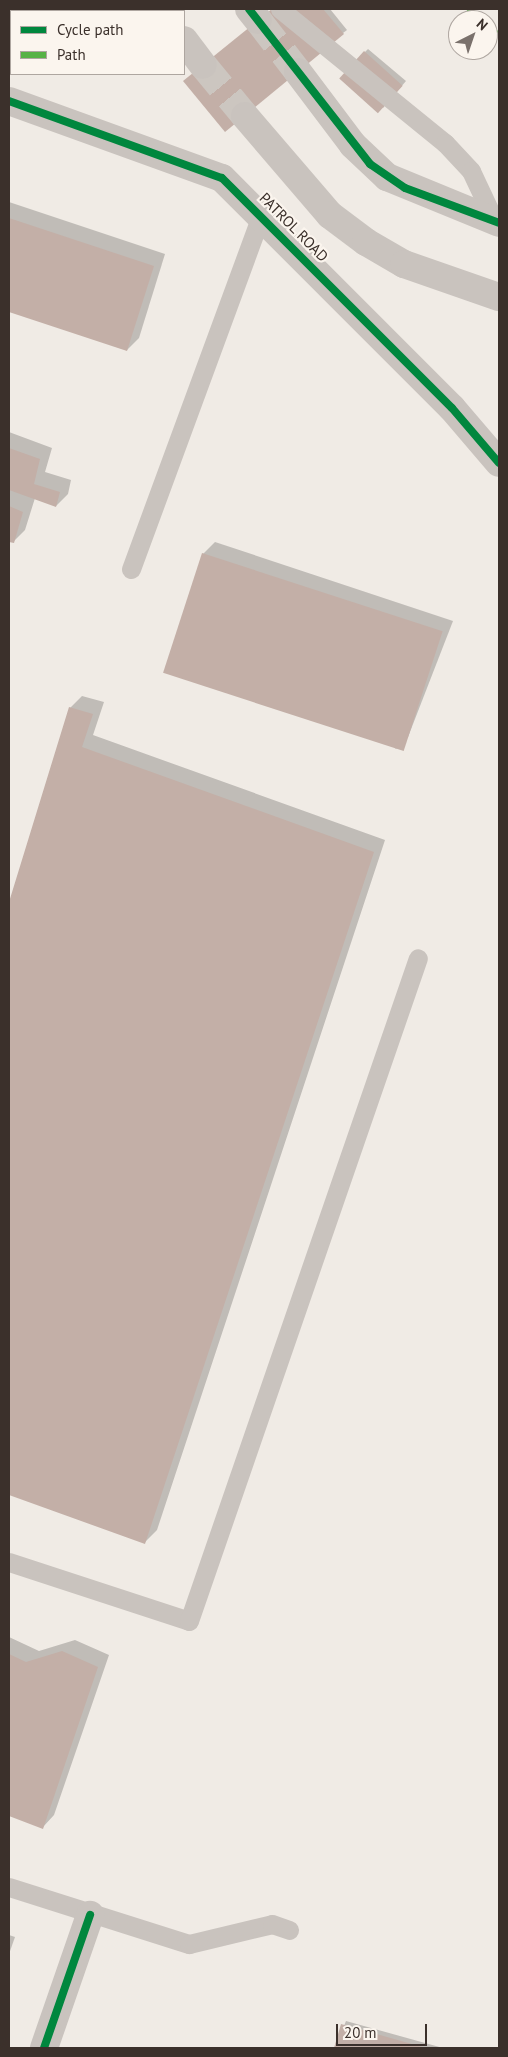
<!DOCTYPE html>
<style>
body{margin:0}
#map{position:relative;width:508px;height:2057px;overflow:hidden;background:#f0ebe5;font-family:"PT Sans",sans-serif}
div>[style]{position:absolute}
.shadow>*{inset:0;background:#0003}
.building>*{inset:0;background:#c3afa7;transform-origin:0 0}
.street-tunnel>*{height:28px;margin-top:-14px;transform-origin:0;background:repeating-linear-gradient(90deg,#ccc6c0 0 28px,transparent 0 42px)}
.lane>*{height:19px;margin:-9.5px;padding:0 9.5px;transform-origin:9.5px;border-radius:9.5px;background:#c9c3be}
.street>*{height:28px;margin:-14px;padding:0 14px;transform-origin:14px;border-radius:14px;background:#c9c3be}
.quiet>*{height:6px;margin-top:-3px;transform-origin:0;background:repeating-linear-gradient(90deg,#57b246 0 12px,transparent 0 18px)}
.cycleway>*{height:8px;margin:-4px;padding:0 4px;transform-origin:4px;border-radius:4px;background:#00873e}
span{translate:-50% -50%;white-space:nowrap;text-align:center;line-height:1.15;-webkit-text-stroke:4.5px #fbf5ee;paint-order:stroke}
.street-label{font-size:15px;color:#3b302b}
.frame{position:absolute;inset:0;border:10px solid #3b302b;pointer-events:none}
.legend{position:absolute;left:10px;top:10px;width:175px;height:65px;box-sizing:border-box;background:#fbf5ee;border:1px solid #aea6a0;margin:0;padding:6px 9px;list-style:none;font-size:15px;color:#3b302b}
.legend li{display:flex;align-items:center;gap:10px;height:25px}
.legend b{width:25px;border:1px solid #aea6a0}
.north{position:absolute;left:448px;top:10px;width:50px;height:50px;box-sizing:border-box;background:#fbf5ee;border:1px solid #aea6a0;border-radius:50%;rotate:41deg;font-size:14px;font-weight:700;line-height:20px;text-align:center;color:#3b302b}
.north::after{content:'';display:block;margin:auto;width:18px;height:22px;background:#7a716c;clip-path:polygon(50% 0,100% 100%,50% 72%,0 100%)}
.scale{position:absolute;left:336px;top:2024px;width:91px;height:22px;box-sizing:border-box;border:2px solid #3b302b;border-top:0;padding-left:6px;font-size:15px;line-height:18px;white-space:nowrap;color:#3b302b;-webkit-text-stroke:4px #fbf5ee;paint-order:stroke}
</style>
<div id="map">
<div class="shadow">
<i style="clip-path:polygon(273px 9px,330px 9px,347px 30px,343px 33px)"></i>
<i style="clip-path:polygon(368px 49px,406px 81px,383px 108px,365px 52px)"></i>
<i style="clip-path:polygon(9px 202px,165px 254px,139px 338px,127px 350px,9px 311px)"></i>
<i style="clip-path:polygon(9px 432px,52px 448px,45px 472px,71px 480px,68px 494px,56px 506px,35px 498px,25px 530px,13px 542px,9px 540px)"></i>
<i style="clip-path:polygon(215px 542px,453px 621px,408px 737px,396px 749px,203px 554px)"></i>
<i style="clip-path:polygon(82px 696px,104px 702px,93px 735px,385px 840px,157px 1530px,145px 1542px,9px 1493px,9px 906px,70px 708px)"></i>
<i style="clip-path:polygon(9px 1637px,39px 1651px,75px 1640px,109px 1655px,54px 1815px,43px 1827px,9px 1815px)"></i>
<i style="clip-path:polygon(9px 1935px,15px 1937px,9px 1954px)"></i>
<i style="clip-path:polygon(346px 2021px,443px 2048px,335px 2048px)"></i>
</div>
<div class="building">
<i style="clip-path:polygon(272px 9px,323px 9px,344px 34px,225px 132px,183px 81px)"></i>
<i style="left:364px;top:51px;width:52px;height:37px;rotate:42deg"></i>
<i style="clip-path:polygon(9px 218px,154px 266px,127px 351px,9px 312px)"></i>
<i style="clip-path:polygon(9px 448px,40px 459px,34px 484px,60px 492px,56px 507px,9px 490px)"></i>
<i style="clip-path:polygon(9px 506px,23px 512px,14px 543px,9px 542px)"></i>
<i style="left:202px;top:553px;width:253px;height:126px;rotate:18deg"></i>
<i style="clip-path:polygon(69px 707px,93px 714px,82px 747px,374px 852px,145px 1544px,9px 1495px,9px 902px)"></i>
<i style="clip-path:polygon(62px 1651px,98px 1667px,43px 1829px,9px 1816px,9px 1654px,26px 1662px)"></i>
<i style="clip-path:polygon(341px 2024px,426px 2048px,334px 2048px)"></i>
</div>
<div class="street-tunnel">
<i style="left:258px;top:20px;width:66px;rotate:52.4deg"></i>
<i style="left:203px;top:65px;width:66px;rotate:50.5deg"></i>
</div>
<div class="lane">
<i style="left:280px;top:9px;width:213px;rotate:39.1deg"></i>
<i style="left:445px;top:143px;width:38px;rotate:47deg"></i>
<i style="left:471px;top:171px;width:56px;rotate:64.8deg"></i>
<i style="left:131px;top:569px;width:379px;rotate:-69.8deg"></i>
<i style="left:9px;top:1562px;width:189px;rotate:18.1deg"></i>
<i style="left:189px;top:1621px;width:701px;rotate:-70.95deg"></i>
<i style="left:9px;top:1887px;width:189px;rotate:17.6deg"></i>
<i style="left:189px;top:1944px;width:85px;rotate:-13.5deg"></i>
<i style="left:272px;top:1924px;width:18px;rotate:19deg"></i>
</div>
<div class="street">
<i style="left:159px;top:9px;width:3px;rotate:45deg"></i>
<i style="left:249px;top:9px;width:14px;rotate:51deg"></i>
<i style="left:184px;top:40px;width:31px;rotate:53deg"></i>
<i style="left:298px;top:72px;width:91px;rotate:53deg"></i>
<i style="left:353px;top:145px;width:47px;rotate:43.3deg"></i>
<i style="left:387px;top:177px;width:121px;rotate:22.3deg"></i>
<i style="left:9px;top:101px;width:226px;rotate:19.9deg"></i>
<i style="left:222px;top:178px;width:325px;rotate:45deg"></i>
<i style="left:452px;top:408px;width:72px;rotate:49.5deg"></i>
<i style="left:245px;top:116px;width:130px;rotate:49.4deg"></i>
<i style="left:330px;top:215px;width:45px;rotate:36.9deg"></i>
<i style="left:366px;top:242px;width:44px;rotate:30.1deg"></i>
<i style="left:404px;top:264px;width:101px;rotate:19.2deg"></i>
<i style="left:44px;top:2048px;width:141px;rotate:-70.9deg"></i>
</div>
<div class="quiet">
<i style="left:468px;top:9px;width:17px;rotate:40deg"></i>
<i style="left:488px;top:26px;width:15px;rotate:42deg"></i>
</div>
<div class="cycleway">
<i style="left:249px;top:9px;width:197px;rotate:52deg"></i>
<i style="left:370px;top:164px;width:42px;rotate:34.4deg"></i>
<i style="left:405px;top:188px;width:100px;rotate:20.4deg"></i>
<i style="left:9px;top:101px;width:226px;rotate:19.9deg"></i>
<i style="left:222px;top:178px;width:325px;rotate:45deg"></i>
<i style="left:452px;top:408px;width:72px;rotate:49.5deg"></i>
<i style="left:44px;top:2048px;width:141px;rotate:-70.9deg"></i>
</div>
<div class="street-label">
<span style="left:294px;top:227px;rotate:45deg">PATROL ROAD</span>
</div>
<div class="frame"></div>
<ul class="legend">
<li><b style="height:6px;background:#00873e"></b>Cycle path</li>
<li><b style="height:6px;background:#57b246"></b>Path</li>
</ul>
<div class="north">N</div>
<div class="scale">20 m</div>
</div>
